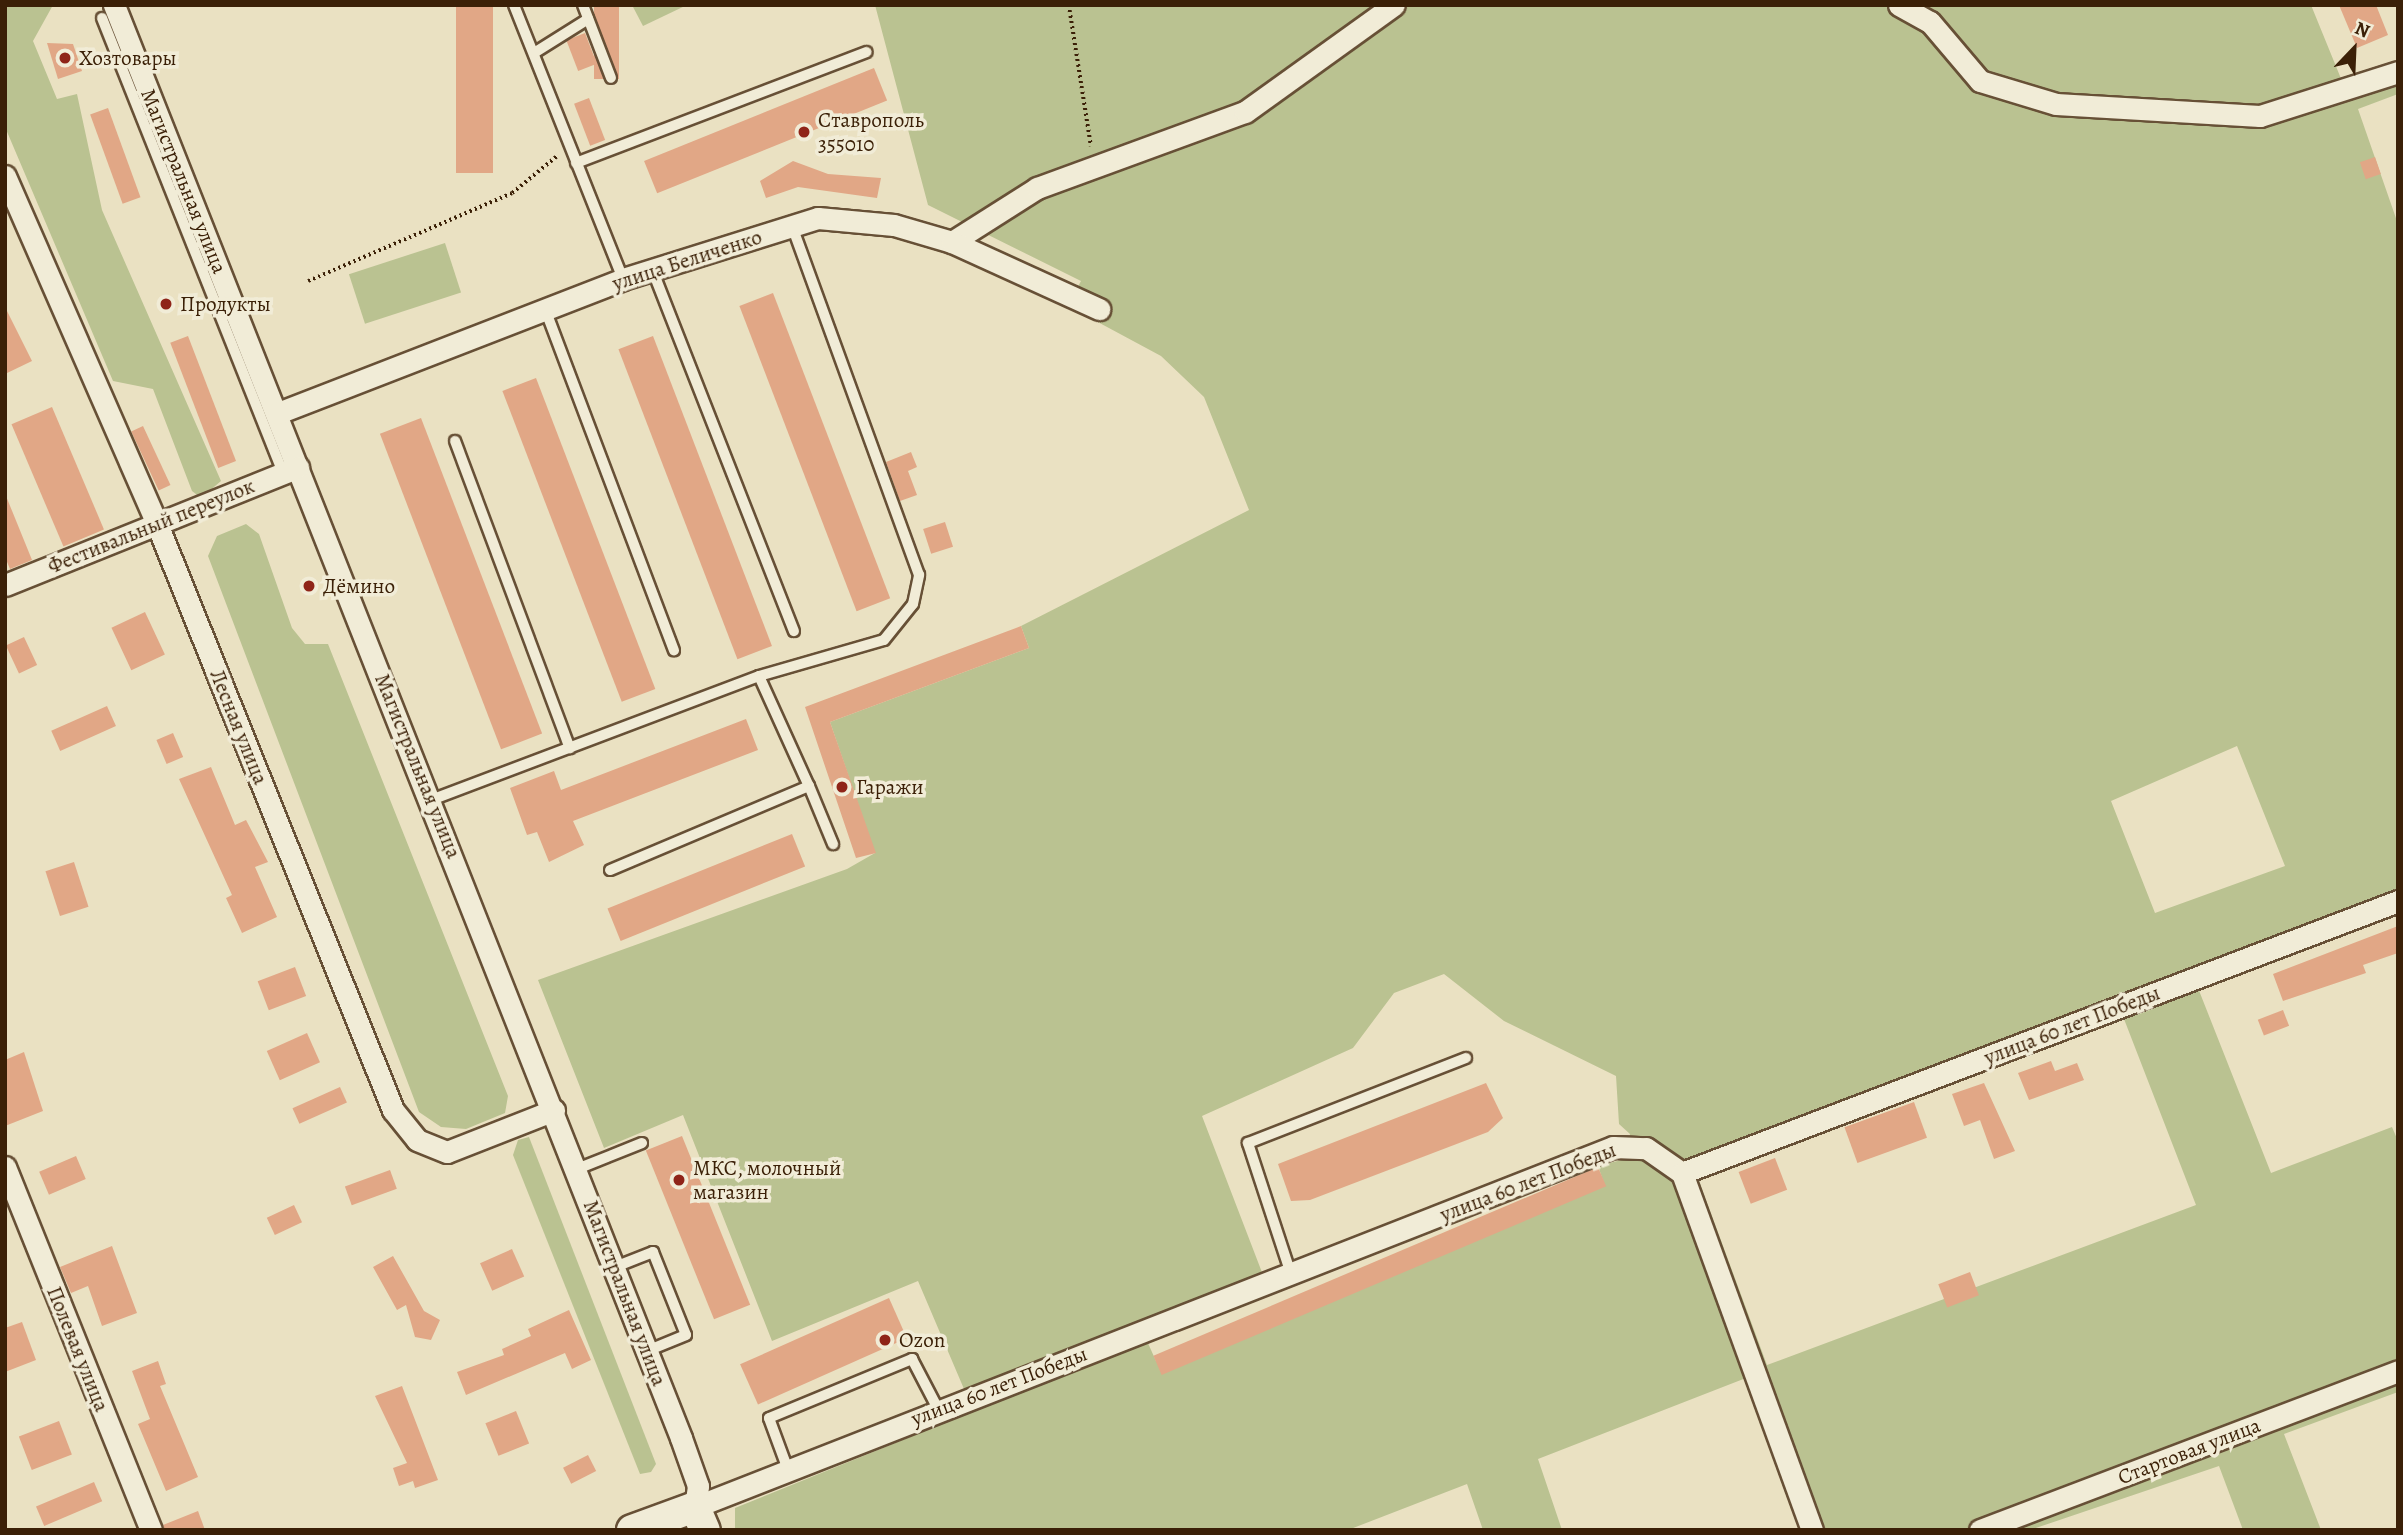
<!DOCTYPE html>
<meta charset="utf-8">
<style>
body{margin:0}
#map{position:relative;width:2403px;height:1535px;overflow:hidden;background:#eae1c2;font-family:Alegreya,serif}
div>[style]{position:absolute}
.green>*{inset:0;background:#bac291;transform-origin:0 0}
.building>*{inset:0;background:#e1a786;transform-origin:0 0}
.path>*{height:3.5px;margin-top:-1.75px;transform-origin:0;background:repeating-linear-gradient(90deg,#3b2007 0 2px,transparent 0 5.5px)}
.roads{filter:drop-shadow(2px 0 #675036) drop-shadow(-2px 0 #675036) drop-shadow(0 2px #675036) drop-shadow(0 -2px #675036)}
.lane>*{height:10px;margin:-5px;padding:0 5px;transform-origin:5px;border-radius:5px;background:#f1ecd7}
.street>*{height:21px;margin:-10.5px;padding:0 10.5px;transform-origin:10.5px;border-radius:10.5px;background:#f1ecd7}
.secondary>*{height:30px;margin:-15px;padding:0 15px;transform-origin:15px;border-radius:15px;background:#f1ecd7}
.dots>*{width:19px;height:19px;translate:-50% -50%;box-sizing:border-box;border:4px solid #f1ecd7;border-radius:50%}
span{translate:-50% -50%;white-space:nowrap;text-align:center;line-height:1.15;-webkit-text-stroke:7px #f1ecd7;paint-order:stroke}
.poi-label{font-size:21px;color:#3b2007}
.left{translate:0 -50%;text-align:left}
.street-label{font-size:21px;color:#3b2007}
.frame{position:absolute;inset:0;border:7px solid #3b2007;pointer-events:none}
.north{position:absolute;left:2319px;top:14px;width:70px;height:70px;-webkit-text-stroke:5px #f1ecd7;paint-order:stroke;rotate:23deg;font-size:19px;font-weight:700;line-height:28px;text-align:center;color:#3b2007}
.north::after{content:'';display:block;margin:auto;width:24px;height:32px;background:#3b2007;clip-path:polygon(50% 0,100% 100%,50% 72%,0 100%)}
</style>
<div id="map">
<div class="green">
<i style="clip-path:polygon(5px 5px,53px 5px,33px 41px,57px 99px,77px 94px,102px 210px,221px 481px,201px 498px,192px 491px,153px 389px,113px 381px,5px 127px)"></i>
<i style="clip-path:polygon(632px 5px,687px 5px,643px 26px)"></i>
<i style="clip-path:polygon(evenodd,875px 5px,2311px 5px,2344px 86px,2398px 66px,2398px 94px,2358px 109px,2398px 224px,2398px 912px,2198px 988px,2271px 1173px,2392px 1127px,2398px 1141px,2398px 1392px,2284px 1434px,2321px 1530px,2243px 1530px,2219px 1466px,2030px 1530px,1804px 1530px,1746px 1378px,1538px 1459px,1562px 1530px,1483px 1530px,1467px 1484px,1348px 1530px,735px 1530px,735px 1508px,1147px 1341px,1156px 1361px,1605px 1186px,1598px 1166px,1625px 1159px,1630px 1134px,1619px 1124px,1616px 1076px,1504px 1021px,1444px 974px,1394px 993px,1353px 1048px,1202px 1116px,1263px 1275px,964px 1389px,918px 1281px,772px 1341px,683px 1115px,604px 1148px,538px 980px,847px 869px,875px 853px,830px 722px,1029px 648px,1021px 626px,1249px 510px,1204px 397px,1161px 356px,1068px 306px,1081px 281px,928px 205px,875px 5px,2237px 746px,2285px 866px,2155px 913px,2111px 801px,2237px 746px,875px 5px,2124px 1019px,2196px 1205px,1767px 1365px,1699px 1181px,2124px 1019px)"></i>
<i style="left:445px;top:243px;width:52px;height:101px;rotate:72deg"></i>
<i style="clip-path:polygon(246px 524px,259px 534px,292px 628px,305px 644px,328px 644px,508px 1096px,505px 1113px,466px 1129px,441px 1127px,419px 1112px,208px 556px,217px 536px)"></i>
<i style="clip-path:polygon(529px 1137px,656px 1464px,651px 1472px,640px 1474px,513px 1155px,518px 1140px)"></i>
</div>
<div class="building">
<i style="left:456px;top:5px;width:37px;height:168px"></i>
<i style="left:594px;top:5px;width:25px;height:74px"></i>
<i style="clip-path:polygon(2339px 5px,2376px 5px,2388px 35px,2357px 48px)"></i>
<i style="left:585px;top:33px;width:33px;height:20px;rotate:69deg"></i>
<i style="clip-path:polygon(47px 43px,73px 44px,82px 71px,58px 79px)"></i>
<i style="left:874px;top:68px;width:35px;height:248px;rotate:68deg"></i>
<i style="left:589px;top:98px;width:45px;height:16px;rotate:69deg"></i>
<i style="left:108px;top:108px;width:95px;height:19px;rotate:70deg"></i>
<i style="left:2375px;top:157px;width:18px;height:16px;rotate:71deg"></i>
<i style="clip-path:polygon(793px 161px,828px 174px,881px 178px,877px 198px,798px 187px,766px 198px,760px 181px)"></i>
<i style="left:773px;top:293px;width:327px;height:36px;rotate:69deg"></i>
<i style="clip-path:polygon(5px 307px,32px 361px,5px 374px)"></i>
<i style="left:188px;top:336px;width:134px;height:19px;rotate:69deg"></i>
<i style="left:653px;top:336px;width:332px;height:37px;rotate:69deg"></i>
<i style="left:536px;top:378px;width:333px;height:36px;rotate:69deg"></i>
<i style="left:52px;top:407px;width:133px;height:44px;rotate:67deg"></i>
<i style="left:421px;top:418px;width:338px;height:44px;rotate:69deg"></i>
<i style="left:143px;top:426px;width:65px;height:13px;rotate:65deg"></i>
<i style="clip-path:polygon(911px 452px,917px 467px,908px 471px,917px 495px,900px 501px,886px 462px)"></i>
<i style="clip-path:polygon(6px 496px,32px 560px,10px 569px,5px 557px)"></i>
<i style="left:945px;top:522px;width:26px;height:23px;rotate:72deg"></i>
<i style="left:145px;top:612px;width:47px;height:37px;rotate:65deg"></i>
<i style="clip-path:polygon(1021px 626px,1029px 648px,830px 722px,876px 853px,856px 858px,805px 707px)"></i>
<i style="left:24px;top:637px;width:31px;height:20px;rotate:65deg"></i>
<i style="left:107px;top:706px;width:22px;height:61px;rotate:66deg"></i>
<i style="clip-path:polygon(746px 719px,758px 750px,573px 821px,584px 845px,549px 862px,537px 832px,527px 835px,510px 788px,554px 771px,561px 790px)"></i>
<i style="left:173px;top:733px;width:26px;height:18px;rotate:67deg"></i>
<i style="clip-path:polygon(211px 767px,235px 825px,246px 820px,268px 862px,255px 867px,277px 917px,242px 933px,226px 898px,232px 895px,179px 779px)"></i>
<i style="left:792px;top:834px;width:35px;height:199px;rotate:68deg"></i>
<i style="left:74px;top:862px;width:47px;height:30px;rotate:72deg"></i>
<i style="clip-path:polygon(2398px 926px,2398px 953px,2363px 965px,2366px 973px,2283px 1001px,2273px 974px)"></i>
<i style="left:295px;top:967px;width:31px;height:40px;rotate:69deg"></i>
<i style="left:2283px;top:1010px;width:17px;height:27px;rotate:69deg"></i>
<i style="left:307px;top:1033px;width:32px;height:44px;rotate:66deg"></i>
<i style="clip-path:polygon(24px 1052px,43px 1111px,5px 1126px,5px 1060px)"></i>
<i style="clip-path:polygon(2051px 1061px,2055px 1071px,2077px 1063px,2084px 1080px,2029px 1100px,2018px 1073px)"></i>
<i style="clip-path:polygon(1486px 1083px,1503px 1118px,1488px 1132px,1310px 1200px,1291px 1201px,1278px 1164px)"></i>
<i style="clip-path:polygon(1984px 1083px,2015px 1151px,1994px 1159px,1980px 1120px,1964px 1126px,1952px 1094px)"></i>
<i style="left:340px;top:1087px;width:17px;height:52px;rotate:66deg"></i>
<i style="left:1914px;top:1102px;width:38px;height:74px;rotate:70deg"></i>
<i style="left:682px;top:1136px;width:182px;height:39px;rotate:68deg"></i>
<i style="left:76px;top:1156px;width:25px;height:40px;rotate:67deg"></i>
<i style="left:1775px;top:1158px;width:34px;height:39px;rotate:69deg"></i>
<i style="left:1598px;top:1167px;width:21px;height:483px;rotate:67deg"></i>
<i style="left:390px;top:1170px;width:20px;height:48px;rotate:70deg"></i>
<i style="left:294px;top:1205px;width:19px;height:30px;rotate:65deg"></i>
<i style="clip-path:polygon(112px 1246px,137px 1313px,102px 1326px,88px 1286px,71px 1293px,60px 1267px)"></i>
<i style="left:512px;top:1249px;width:30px;height:35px;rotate:66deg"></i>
<i style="clip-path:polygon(393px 1256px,424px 1311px,440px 1320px,431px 1340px,415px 1337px,406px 1305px,397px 1310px,373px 1267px)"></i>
<i style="left:1970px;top:1272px;width:25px;height:34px;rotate:69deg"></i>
<i style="left:889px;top:1298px;width:44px;height:163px;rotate:66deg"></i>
<i style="clip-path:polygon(569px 1310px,591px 1360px,572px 1369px,565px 1353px,466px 1395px,457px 1372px,504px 1355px,502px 1349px,531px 1336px,528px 1329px)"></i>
<i style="clip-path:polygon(22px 1322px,36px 1360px,5px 1372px,5px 1328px)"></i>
<i style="clip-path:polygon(158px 1361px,166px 1384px,160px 1386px,198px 1477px,166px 1491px,138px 1424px,150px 1419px,132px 1371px)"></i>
<i style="clip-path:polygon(402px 1386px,438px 1480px,415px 1488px,413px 1481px,399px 1486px,393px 1468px,407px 1463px,375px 1396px)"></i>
<i style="left:516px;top:1411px;width:35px;height:33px;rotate:68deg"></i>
<i style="left:59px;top:1421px;width:36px;height:43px;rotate:69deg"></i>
<i style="left:588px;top:1455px;width:18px;height:28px;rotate:63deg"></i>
<i style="left:94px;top:1482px;width:21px;height:63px;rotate:67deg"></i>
<i style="clip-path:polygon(198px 1511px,205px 1530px,164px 1530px,163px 1525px)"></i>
</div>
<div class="path">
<i style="left:1069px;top:5px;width:143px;rotate:81.1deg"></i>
<i style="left:308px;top:281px;width:222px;rotate:-23.3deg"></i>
<i style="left:512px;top:193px;width:58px;rotate:-39.4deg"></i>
</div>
<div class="roads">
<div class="lane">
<i style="left:514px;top:5px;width:295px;rotate:68.3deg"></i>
<i style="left:583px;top:5px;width:78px;rotate:69deg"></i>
<i style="left:102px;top:18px;width:490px;rotate:68.3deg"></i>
<i style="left:534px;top:53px;width:64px;rotate:-32.2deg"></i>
<i style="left:576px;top:163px;width:311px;rotate:-20.9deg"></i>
<i style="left:652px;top:269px;width:389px;rotate:68.6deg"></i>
<i style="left:545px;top:309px;width:365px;rotate:69.3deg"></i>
<i style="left:455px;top:441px;width:328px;rotate:69.5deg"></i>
<i style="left:759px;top:676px;width:130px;rotate:-16.1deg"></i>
<i style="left:884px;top:640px;width:46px;rotate:-51.1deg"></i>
<i style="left:913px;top:604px;width:30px;rotate:-78deg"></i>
<i style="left:919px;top:575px;width:371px;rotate:-110deg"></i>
<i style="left:809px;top:786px;width:63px;rotate:67.5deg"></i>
<i style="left:431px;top:800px;width:351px;rotate:-20.7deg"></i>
<i style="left:759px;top:676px;width:121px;rotate:65.6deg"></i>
<i style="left:809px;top:786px;width:216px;rotate:157.1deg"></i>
<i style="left:577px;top:1169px;width:70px;rotate:-21.8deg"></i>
<i style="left:615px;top:1267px;width:41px;rotate:-21.5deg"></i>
<i style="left:653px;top:1252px;width:89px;rotate:68.3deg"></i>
<i style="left:686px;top:1335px;width:42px;rotate:157.7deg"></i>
<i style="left:1291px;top:1274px;width:138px;rotate:-108.2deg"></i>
<i style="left:1248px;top:1143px;width:234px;rotate:-21.3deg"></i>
<i style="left:787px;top:1467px;width:52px;rotate:-110.2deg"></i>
<i style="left:769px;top:1418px;width:155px;rotate:-22.4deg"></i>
<i style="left:912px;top:1359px;width:56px;rotate:62.5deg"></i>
</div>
<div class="street">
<i style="left:114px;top:5px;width:1541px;rotate:68.41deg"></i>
<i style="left:681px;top:1438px;width:51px;rotate:70.5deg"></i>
<i style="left:698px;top:1486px;width:21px;rotate:98deg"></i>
<i style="left:1899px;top:5px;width:35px;rotate:29deg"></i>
<i style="left:1930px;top:22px;width:77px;rotate:49.7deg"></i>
<i style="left:1980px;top:81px;width:79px;rotate:16.8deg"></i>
<i style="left:2056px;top:104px;width:204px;rotate:3.4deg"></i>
<i style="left:2260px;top:116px;width:145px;rotate:-17.7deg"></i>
<i style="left:5px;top:176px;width:380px;rotate:66.4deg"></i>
<i style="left:157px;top:524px;width:632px;rotate:68.06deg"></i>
<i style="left:393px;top:1110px;width:38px;rotate:51deg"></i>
<i style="left:417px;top:1140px;width:32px;rotate:22deg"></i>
<i style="left:447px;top:1152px;width:115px;rotate:-21.4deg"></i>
<i style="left:952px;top:242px;width:101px;rotate:-32.4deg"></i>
<i style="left:1037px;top:188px;width:221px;rotate:-20.1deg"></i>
<i style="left:1245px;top:112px;width:183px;rotate:-35.7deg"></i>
<i style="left:278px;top:413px;width:370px;rotate:-21.2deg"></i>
<i style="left:623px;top:279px;width:204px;rotate:-17.4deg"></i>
<i style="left:818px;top:218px;width:76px;rotate:5.3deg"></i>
<i style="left:894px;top:225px;width:60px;rotate:16.3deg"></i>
<i style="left:952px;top:242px;width:162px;rotate:24.5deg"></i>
<i style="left:5px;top:585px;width:316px;rotate:-21.9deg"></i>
<i style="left:5px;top:1167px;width:391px;rotate:68.1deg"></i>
<i style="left:1682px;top:1173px;width:380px;rotate:70deg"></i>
<i style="left:695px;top:1507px;width:986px;rotate:-21.41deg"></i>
<i style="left:1613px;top:1147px;width:33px;rotate:2deg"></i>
<i style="left:1646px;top:1148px;width:44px;rotate:34.8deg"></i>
<i style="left:1682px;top:1173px;width:766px;rotate:-20.8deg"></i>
<i style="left:1980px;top:1530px;width:447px;rotate:-20.8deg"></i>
</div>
<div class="secondary">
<i style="left:632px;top:1530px;width:67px;rotate:-20.1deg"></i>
<i style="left:695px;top:1507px;width:25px;rotate:67deg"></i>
</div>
</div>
<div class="dots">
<i style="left:65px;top:58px;background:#8f2418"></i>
<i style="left:804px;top:132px;background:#8f2418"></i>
<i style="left:166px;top:304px;background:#8f2418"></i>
<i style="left:309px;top:586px;background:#8f2418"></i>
<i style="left:842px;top:787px;background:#8f2418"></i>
<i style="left:679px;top:1180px;background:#8f2418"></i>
<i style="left:885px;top:1340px;background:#8f2418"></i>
</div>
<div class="poi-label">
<span class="left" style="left:79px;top:58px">Хозтовары</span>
<span class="left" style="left:818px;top:132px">Ставрополь<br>355010</span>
<span class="left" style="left:180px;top:304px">Продукты</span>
<span class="left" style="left:323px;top:586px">Дёмино</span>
<span class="left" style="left:856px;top:787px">Гаражи</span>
<span class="left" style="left:693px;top:1180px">МКС, молочный<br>магазин</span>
<span class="left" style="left:899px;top:1340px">Ozon</span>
</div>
<div class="street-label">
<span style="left:184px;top:181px;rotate:68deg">Магистральная улица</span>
<span style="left:687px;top:260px;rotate:-18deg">улица Беличенко</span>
<span style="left:151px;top:526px;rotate:-22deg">Фестивальный переулок</span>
<span style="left:239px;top:727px;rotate:68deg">Лесная улица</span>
<span style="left:418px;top:766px;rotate:68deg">Магистральная улица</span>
<span style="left:2072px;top:1025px;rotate:-21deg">улица 60 лет Победы</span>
<span style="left:1528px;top:1182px;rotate:-21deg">улица 60 лет Победы</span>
<span style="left:625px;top:1293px;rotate:69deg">Магистральная улица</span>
<span style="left:78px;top:1349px;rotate:68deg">Полевая улица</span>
<span style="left:999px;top:1386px;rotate:-21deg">улица 60 лет Победы</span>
<span style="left:2189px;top:1451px;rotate:-21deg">Стартовая улица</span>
</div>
<div class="frame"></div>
<div class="north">N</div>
</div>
